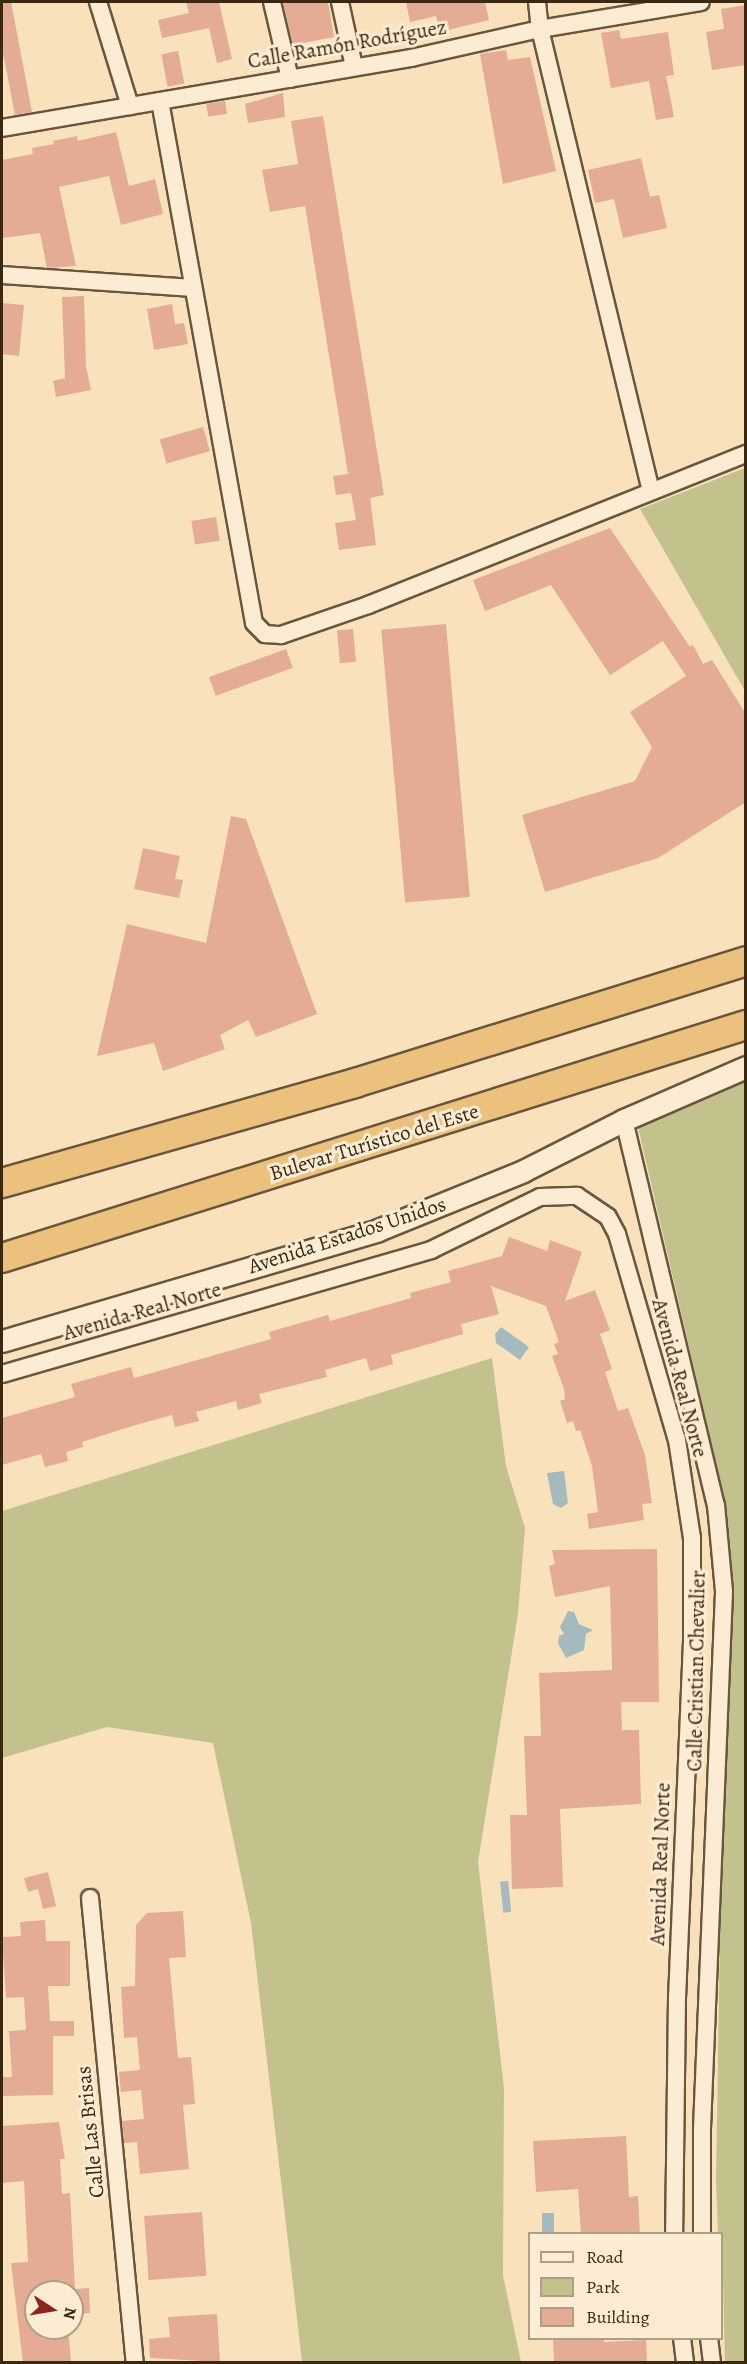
<!DOCTYPE html>
<meta charset="utf-8">
<style>
body{margin:0}
#map{position:relative;width:747px;height:2364px;overflow:hidden;background:#f9e2bb;font-family:Alegreya,serif}
div>[style]{position:absolute}
.green>*{inset:0;background:#c4c28c}
.water>*{inset:0;background:#a4babc;transform-origin:0 0}
.building>*{inset:0;background:#e4ab95;transform-origin:0 0}
.roads{filter:drop-shadow(2px 0 #6a563d) drop-shadow(-2px 0 #6a563d) drop-shadow(0 2px #6a563d) drop-shadow(0 -2px #6a563d)}
.minor>*{height:16px;margin:-8px;padding:0 8px;transform-origin:8px;border-radius:8px;background:#fbecd3}
.tertiary>*{height:21px;margin:-10.5px;padding:0 10.5px;transform-origin:10.5px;border-radius:10.5px;background:#fbecd3}
.trunk>*{height:28px;margin:-14px;padding:0 14px;transform-origin:14px;border-radius:14px;background:#ecc17e}
span{translate:-50% -50%;white-space:nowrap;text-align:center;line-height:1.15;-webkit-text-stroke:6px #fbecd3;paint-order:stroke}
.street-label{font-size:21px;color:#3a2813}
.frame{position:absolute;inset:0;border:3px solid #3a2813;pointer-events:none}
.legend{position:absolute;left:528px;top:2232px;width:195px;height:108px;box-sizing:border-box;background:#fbecd3;border:2px solid #ae9e86;margin:0;padding:8px 10px;list-style:none;font-size:18px;color:#3a2813}
.legend li{display:flex;align-items:center;gap:12px;height:30px}
.legend b{width:30px;border:2px solid #ae9e86}
.north{position:absolute;left:24px;top:2280px;width:60px;height:60px;box-sizing:border-box;background:#fbecd3;border:2px solid #ae9e86;border-radius:50%;rotate:102deg;font-size:16px;font-weight:700;line-height:24px;text-align:center;color:#3a2813}
.north::after{content:'';display:block;margin:auto;width:21px;height:27px;background:#8f2418;clip-path:polygon(50% 0,100% 100%,50% 72%,0 100%)}
</style>
<div id="map">
<div class="green">
<i style="clip-path:polygon(745px 468px,745px 691px,640px 509px)"></i>
<i style="clip-path:polygon(745px 1079px,745px 2362px,725px 2362px,722px 2234px,718px 2233px,716px 2181px,727px 1510px,637px 1123px,678px 1110px)"></i>
<i style="clip-path:polygon(492px 1358px,506px 1466px,525px 1528px,518px 1614px,478px 1862px,504px 2088px,503px 2275px,521px 2362px,302px 2362px,251px 1923px,213px 1743px,107px 1727px,2px 1758px,2px 1511px)"></i>
</div>
<div class="water">
<i style="clip-path:polygon(501px 1327px,529px 1347px,520px 1360px,496px 1343px,495px 1334px)"></i>
<i style="clip-path:polygon(564px 1471px,568px 1503px,561px 1508px,553px 1504px,547px 1473px)"></i>
<i style="clip-path:polygon(568px 1611px,574px 1612px,579px 1624px,593px 1630px,586px 1634px,584px 1650px,566px 1658px,558px 1643px,559px 1636px,564px 1634px,560px 1627px)"></i>
<i style="left:508px;top:1881px;width:31px;height:8px;rotate:84deg"></i>
<i style="left:542px;top:2213px;width:12px;height:20px"></i>
</div>
<div class="building">
<i style="clip-path:polygon(2px 2px,11px 2px,32px 112px,15px 115px,2px 48px)"></i>
<i style="clip-path:polygon(186px 2px,219px 2px,232px 59px,217px 63px,209px 28px,162px 38px,158px 20px,189px 13px)"></i>
<i style="clip-path:polygon(283px 2px,328px 2px,334px 37px,293px 45px)"></i>
<i style="clip-path:polygon(406px 2px,485px 2px,489px 20px,440px 32px,436px 16px,410px 22px)"></i>
<i style="clip-path:polygon(746px 5px,746px 65px,712px 70px,706px 32px,724px 29px,721px 9px)"></i>
<i style="clip-path:polygon(619px 30px,621px 39px,668px 32px,674px 75px,666px 76px,674px 117px,656px 120px,649px 81px,611px 88px,601px 33px)"></i>
<i style="clip-path:polygon(506px 50px,508px 60px,530px 57px,556px 171px,503px 184px,480px 54px)"></i>
<i style="left:178px;top:51px;width:33px;height:17px;rotate:79deg"></i>
<i style="clip-path:polygon(283px 93px,285px 117px,248px 123px,245px 104px)"></i>
<i style="left:225px;top:101px;width:13px;height:19px;rotate:81deg"></i>
<i style="clip-path:polygon(323px 116px,384px 495px,370px 498px,376px 545px,339px 550px,335px 523px,356px 520px,351px 493px,336px 495px,333px 476px,348px 474px,305px 206px,270px 212px,262px 170px,298px 164px,291px 121px)"></i>
<i style="clip-path:polygon(116px 132px,129px 186px,155px 179px,163px 214px,121px 225px,109px 176px,59px 187px,76px 266px,47px 268px,40px 233px,2px 238px,2px 160px,33px 154px,32px 148px,54px 144px,53px 141px,77px 136px,78px 141px)"></i>
<i style="clip-path:polygon(641px 158px,650px 197px,659px 195px,667px 228px,623px 238px,614px 199px,595px 203px,588px 170px)"></i>
<i style="clip-path:polygon(84px 296px,86px 366px,91px 390px,56px 397px,53px 381px,65px 378px,62px 297px)"></i>
<i style="clip-path:polygon(2px 303px,24px 305px,19px 356px,2px 354px)"></i>
<i style="clip-path:polygon(172px 304px,175px 324px,184px 323px,188px 344px,154px 350px,147px 309px)"></i>
<i style="left:203px;top:427px;width:25px;height:45px;rotate:74deg"></i>
<i style="left:216px;top:517px;width:24px;height:25px;rotate:81deg"></i>
<i style="clip-path:polygon(610px 528px,690px 647px,693px 645px,703px 664px,712px 660px,746px 714px,746px 802px,658px 858px,545px 892px,522px 815px,635px 781px,652px 747px,630px 712px,686px 676px,663px 641px,610px 675px,551px 585px,485px 611px,473px 580px)"></i>
<i style="left:446px;top:624px;width:274px;height:65px;rotate:85deg"></i>
<i style="left:353px;top:629px;width:33px;height:16px;rotate:85deg"></i>
<i style="left:286px;top:649px;width:20px;height:82px;rotate:70deg"></i>
<i style="clip-path:polygon(231px 816px,246px 819px,317px 1014px,256px 1037px,248px 1020px,220px 1035px,225px 1049px,163px 1071px,154px 1043px,97px 1056px,127px 924px,206px 943px)"></i>
<i style="clip-path:polygon(143px 848px,180px 856px,175px 879px,183px 880px,179px 898px,134px 889px)"></i>
<i style="clip-path:polygon(509px 1237px,547px 1251px,550px 1240px,582px 1252px,565px 1301px,595px 1290px,610px 1330px,600px 1334px,612px 1369px,605px 1372px,618px 1411px,628px 1408px,645px 1455px,652px 1503px,642px 1504px,644px 1520px,589px 1529px,587px 1514px,598px 1512px,592px 1466px,580px 1430px,576px 1431px,573px 1421px,567px 1423px,560px 1401px,565px 1399px,564px 1389px,552px 1356px,558px 1354px,554px 1344px,559px 1342px,546px 1306px,491px 1286px,499px 1314px,461px 1324px,463px 1334px,391px 1355px,393px 1364px,370px 1371px,366px 1358px,325px 1370px,327px 1377px,259px 1394px,262px 1403px,238px 1410px,236px 1401px,196px 1412px,199px 1421px,175px 1427px,172px 1415px,129px 1427px,82px 1442px,83px 1447px,66px 1452px,68px 1461px,45px 1467px,41px 1454px,2px 1465px,2px 1418px,75px 1397px,71px 1384px,131px 1367px,134px 1378px,271px 1339px,269px 1332px,328px 1315px,330px 1321px,411px 1298px,410px 1293px,451px 1282px,448px 1271px,502px 1256px)"></i>
<i style="clip-path:polygon(657px 1549px,659px 1702px,621px 1702px,622px 1730px,639px 1730px,641px 1804px,560px 1809px,563px 1887px,512px 1889px,510px 1815px,527px 1815px,524px 1736px,541px 1736px,539px 1673px,612px 1670px,610px 1586px,555px 1597px,549px 1566px,555px 1564px,552px 1550px)"></i>
<i style="clip-path:polygon(48px 1872px,56px 1906px,43px 1909px,38px 1889px,28px 1892px,24px 1878px)"></i>
<i style="clip-path:polygon(183px 1911px,186px 1957px,169px 1958px,178px 2058px,191px 2057px,195px 2104px,183px 2105px,189px 2169px,140px 2174px,137px 2142px,124px 2143px,122px 2121px,144px 2119px,141px 2090px,121px 2092px,119px 2072px,140px 2070px,137px 2037px,124px 2038px,121px 1987px,135px 1986px,136px 1925px,147px 1913px)"></i>
<i style="clip-path:polygon(45px 1920px,46px 1941px,70px 1941px,70px 1986px,48px 1986px,50px 2021px,74px 2021px,74px 2036px,53px 2036px,53px 2095px,2px 2096px,2px 2077px,12px 2077px,9px 2031px,26px 2030px,24px 1997px,6px 1998px,2px 1937px,21px 1936px,20px 1922px)"></i>
<i style="clip-path:polygon(59px 2122px,65px 2159px,60px 2159px,62px 2194px,70px 2193px,75px 2289px,89px 2288px,90px 2313px,72px 2314px,72px 2292px,36px 2292px,36px 2329px,68px 2328px,71px 2362px,23px 2362px,11px 2263px,28px 2262px,24px 2181px,2px 2183px,2px 2126px)"></i>
<i style="clip-path:polygon(626px 2136px,629px 2197px,638px 2196px,640px 2234px,581px 2234px,578px 2189px,536px 2192px,533px 2141px)"></i>
<i style="left:202px;top:2212px;width:64px;height:58px;rotate:86deg"></i>
<i style="clip-path:polygon(217px 2314px,220px 2362px,150px 2358px,149px 2339px,170px 2337px,168px 2317px)"></i>
<i style="clip-path:polygon(553px 2338px,604px 2338px,604px 2342px,646px 2340px,647px 2362px,554px 2362px)"></i>
</div>
<div class="roads">
<div class="minor">
<i style="left:98px;top:2px;width:109px;rotate:72.9deg"></i>
<i style="left:272px;top:2px;width:79px;rotate:76.8deg"></i>
<i style="left:340px;top:2px;width:66px;rotate:77.8deg"></i>
<i style="left:537px;top:2px;width:27px;rotate:84deg"></i>
<i style="left:540px;top:29px;width:474px;rotate:76.5deg"></i>
<i style="left:160px;top:101px;width:530px;rotate:79.79deg"></i>
<i style="left:254px;top:623px;width:16px;rotate:45deg"></i>
<i style="left:265px;top:634px;width:16px;rotate:4deg"></i>
<i style="left:281px;top:635px;width:92px;rotate:-19deg"></i>
<i style="left:368px;top:605px;width:407px;rotate:-21.8deg"></i>
<i style="left:2px;top:128px;width:415px;rotate:-9.7deg"></i>
<i style="left:411px;top:58px;width:132px;rotate:-12.7deg"></i>
<i style="left:540px;top:29px;width:163px;rotate:-9.5deg"></i>
<i style="left:2px;top:275px;width:191px;rotate:3.9deg"></i>
<i style="left:624px;top:1120px;width:396px;rotate:76.6deg"></i>
<i style="left:716px;top:1505px;width:87px;rotate:84.7deg"></i>
<i style="left:724px;top:1592px;width:537px;rotate:92.35deg"></i>
<i style="left:702px;top:2129px;width:105px;rotate:90deg"></i>
<i style="left:2px;top:1374px;width:447px;rotate:-16.1deg"></i>
<i style="left:431px;top:1250px;width:121px;rotate:-25.9deg"></i>
<i style="left:540px;top:1197px;width:37px;rotate:-2deg"></i>
<i style="left:577px;top:1196px;width:37px;rotate:34deg"></i>
<i style="left:608px;top:1217px;width:19px;rotate:62deg"></i>
<i style="left:617px;top:1234px;width:215px;rotate:73.8deg"></i>
<i style="left:677px;top:1440px;width:99px;rotate:81.3deg"></i>
<i style="left:692px;top:1538px;width:103px;rotate:90deg"></i>
<i style="left:692px;top:1641px;width:356px;rotate:92.4deg"></i>
<i style="left:677px;top:1997px;width:237px;rotate:90.7deg"></i>
<i style="left:90px;top:1898px;width:466px;rotate:84.5deg"></i>
<i style="left:682px;top:2338px;width:24px;rotate:83deg"></i>
<i style="left:709px;top:2338px;width:24px;rotate:83deg"></i>
</div>
<div class="tertiary">
<i style="left:2px;top:1341px;width:392px;rotate:-16.4deg"></i>
<i style="left:378px;top:1230px;width:157px;rotate:-22.1deg"></i>
<i style="left:523px;top:1171px;width:113px;rotate:-26.8deg"></i>
<i style="left:624px;top:1120px;width:133px;rotate:-23.5deg"></i>
</div>
<div class="trunk">
<i style="left:2px;top:1183px;width:367px;rotate:-15.8deg"></i>
<i style="left:355px;top:1083px;width:410px;rotate:-17.3deg"></i>
<i style="left:2px;top:1258px;width:780px;rotate:-17.39deg"></i>
</div>
</div>
<div class="street-label">
<span style="left:347px;top:44px;rotate:-10deg">Calle Ramón Rodríguez</span>
<span style="left:374px;top:1142px;rotate:-17deg">Bulevar Turístico del Este</span>
<span style="left:347px;top:1235px;rotate:-18deg">Avenida Estados Unidos</span>
<span style="left:142px;top:1311px;rotate:-16deg">Avenida Real Norte</span>
<span style="left:680px;top:1378px;rotate:75deg">Avenida Real Norte</span>
<span style="left:696px;top:1671px;rotate:-89deg">Calle Cristian Chevalier</span>
<span style="left:660px;top:1864px;rotate:-88deg">Avenida Real Norte</span>
<span style="left:90px;top:2132px;rotate:-96deg">Calle Las Brisas</span>
</div>
<div class="frame"></div>
<ul class="legend">
<li><b style="height:8px;background:#fbecd3"></b>Road</li>
<li><b style="height:16px;background:#c4c28c"></b>Park</li>
<li><b style="height:16px;background:#e4ab95"></b>Building</li>
</ul>
<div class="north">N</div>
</div>
